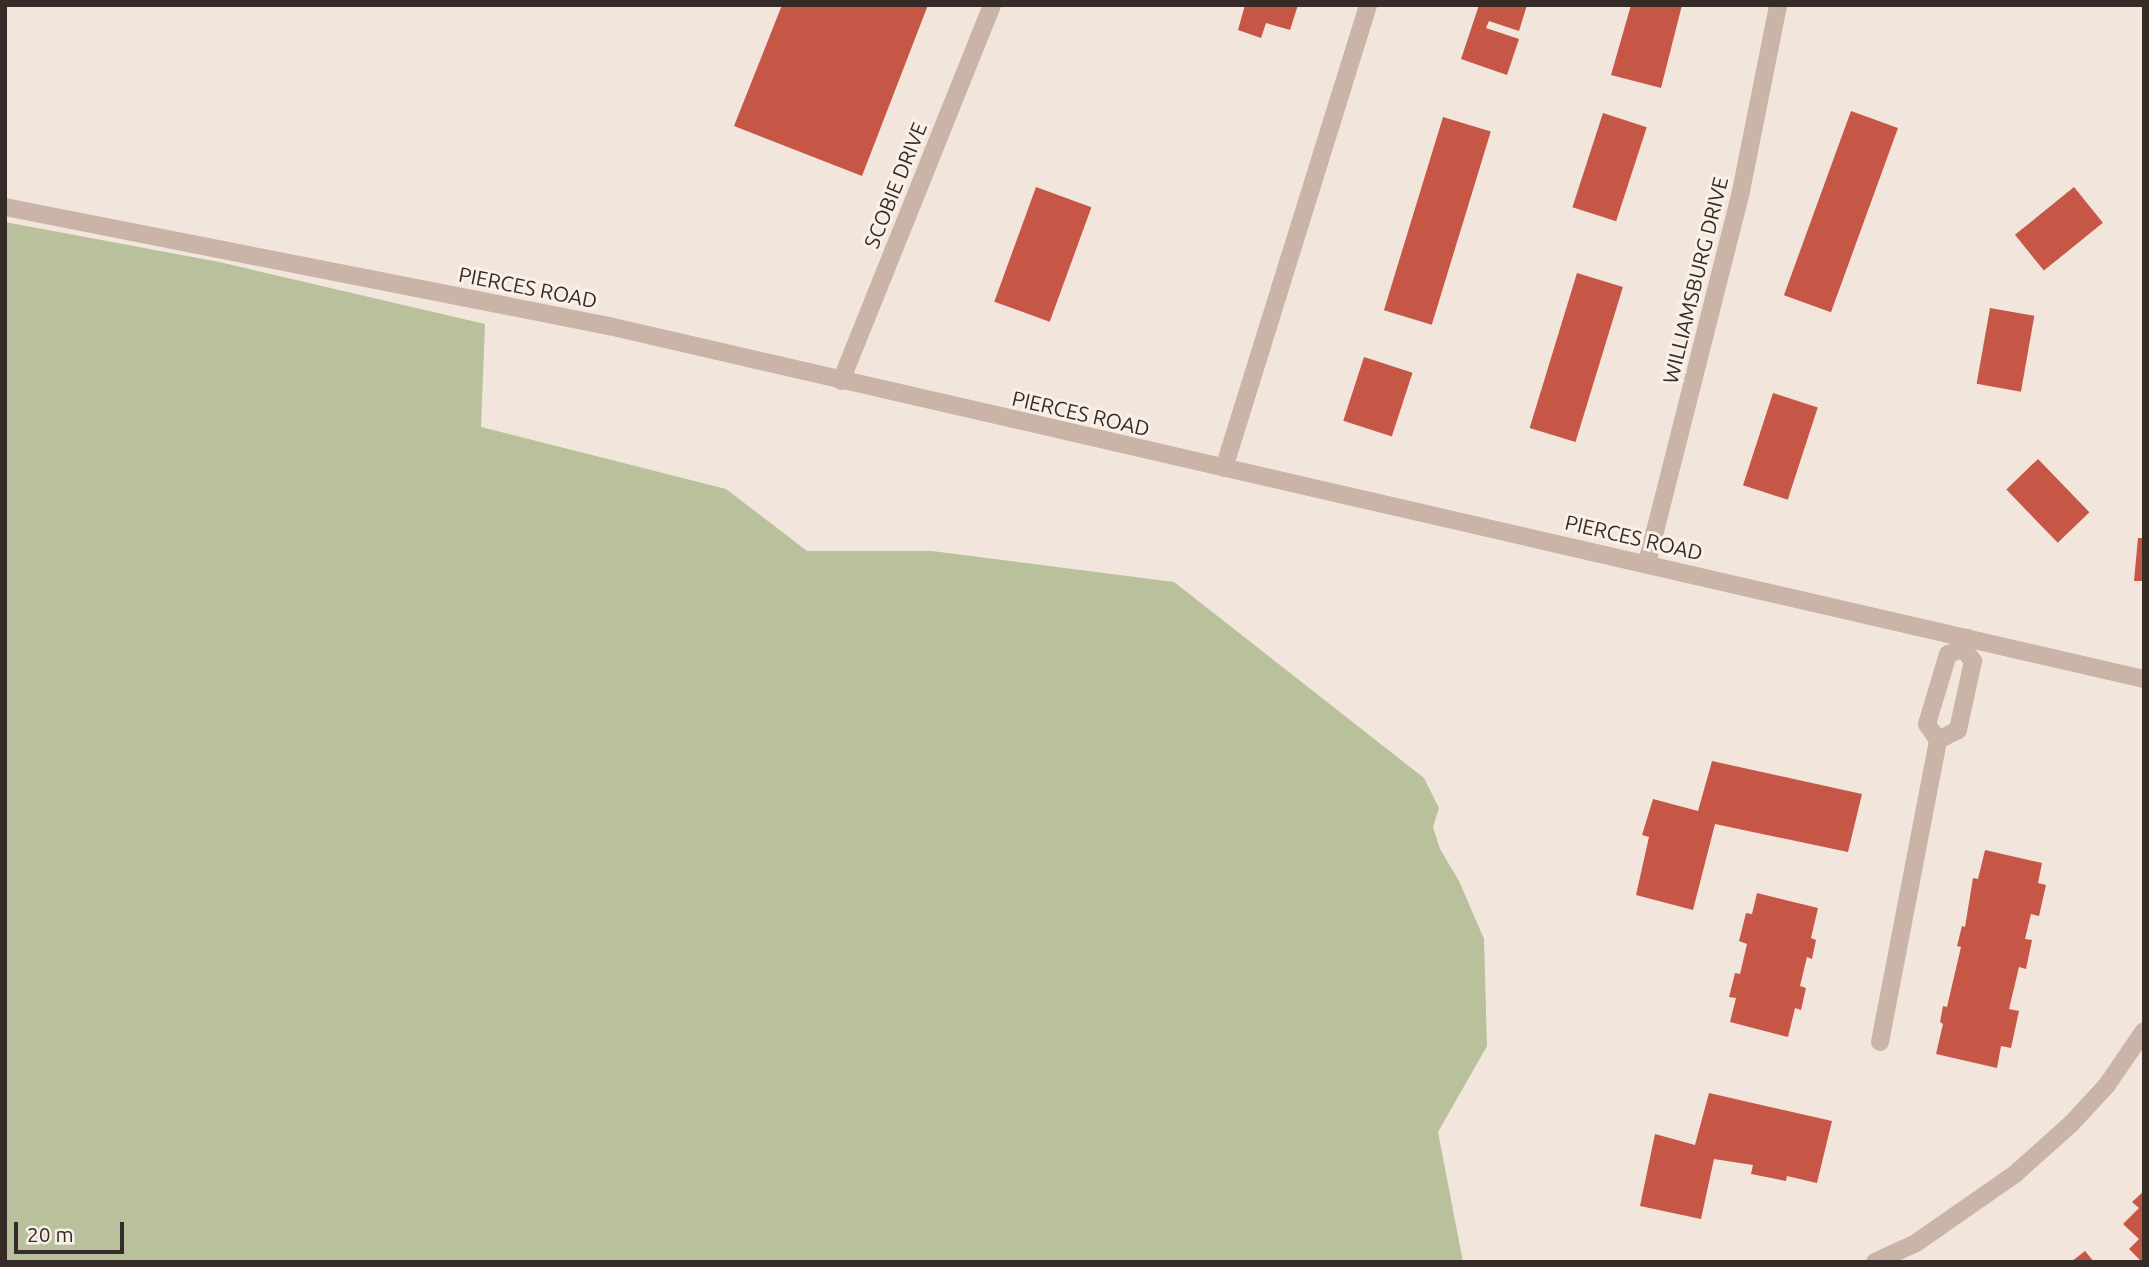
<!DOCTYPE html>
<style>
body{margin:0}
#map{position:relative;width:2149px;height:1267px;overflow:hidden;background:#f2e5dc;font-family:Ubuntu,sans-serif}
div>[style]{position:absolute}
.green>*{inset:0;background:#b8c19b}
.building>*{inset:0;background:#c65746;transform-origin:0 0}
.minor>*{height:18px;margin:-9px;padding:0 9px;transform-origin:9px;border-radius:9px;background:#cab4a7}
span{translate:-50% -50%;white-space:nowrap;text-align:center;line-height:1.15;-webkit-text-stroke:6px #f9f0e8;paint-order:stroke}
.street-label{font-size:21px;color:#372b28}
.frame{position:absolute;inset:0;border:7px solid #372b28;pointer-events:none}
.scale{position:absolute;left:14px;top:1222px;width:110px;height:32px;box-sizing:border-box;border:4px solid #372b28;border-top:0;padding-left:9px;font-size:21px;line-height:24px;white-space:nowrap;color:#372b28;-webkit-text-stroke:5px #f9f0e8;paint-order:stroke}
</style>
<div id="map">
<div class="green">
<i style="clip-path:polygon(5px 222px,219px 262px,485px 324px,481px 427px,726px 489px,807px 551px,932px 551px,1174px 582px,1424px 778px,1439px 808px,1433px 827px,1440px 849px,1459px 881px,1484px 939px,1487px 1046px,1438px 1132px,1463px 1262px,5px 1262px)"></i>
</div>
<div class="building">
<i style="clip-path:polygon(782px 5px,928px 5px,862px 176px,734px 126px)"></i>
<i style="clip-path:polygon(1245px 5px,1298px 5px,1290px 30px,1266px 23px,1261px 38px,1238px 30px)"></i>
<i style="clip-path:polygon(1479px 5px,1527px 5px,1519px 31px,1489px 21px,1486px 28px,1519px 39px,1507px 75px,1461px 59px)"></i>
<i style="clip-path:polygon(1631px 5px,1682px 5px,1661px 88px,1611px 75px)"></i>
<i style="left:1851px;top:111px;width:50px;height:196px;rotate:20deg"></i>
<i style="left:1603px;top:113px;width:46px;height:99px;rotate:18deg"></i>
<i style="left:1443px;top:117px;width:50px;height:202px;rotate:17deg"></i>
<i style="left:1036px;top:187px;width:59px;height:122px;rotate:20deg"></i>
<i style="left:2074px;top:187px;width:46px;height:76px;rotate:51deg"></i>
<i style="left:1577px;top:273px;width:48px;height:162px;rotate:17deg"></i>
<i style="left:1990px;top:308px;width:45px;height:77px;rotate:10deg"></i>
<i style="left:1364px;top:357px;width:51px;height:67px;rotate:18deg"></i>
<i style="left:1773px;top:393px;width:47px;height:97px;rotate:18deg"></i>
<i style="left:2038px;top:459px;width:74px;height:44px;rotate:46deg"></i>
<i style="clip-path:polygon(2138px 538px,2144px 538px,2144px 581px,2134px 581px)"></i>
<i style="clip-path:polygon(1712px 761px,1862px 794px,1848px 852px,1715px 824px,1693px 910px,1636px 895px,1649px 837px,1642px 835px,1653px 799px,1698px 811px)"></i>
<i style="clip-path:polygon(1985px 850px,2042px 863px,2038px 883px,2046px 885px,2039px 916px,2031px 914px,2025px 939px,2032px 940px,2026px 969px,2019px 967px,2009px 1009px,2019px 1011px,2011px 1048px,2001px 1046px,1997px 1068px,1936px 1054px,1943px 1024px,1940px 1022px,1943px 1006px,1947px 1007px,1961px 947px,1957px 946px,1962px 926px,1965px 927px,1973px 878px,1978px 879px)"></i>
<i style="clip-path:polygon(1757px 893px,1818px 908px,1811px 938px,1816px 940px,1812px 959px,1807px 957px,1800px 986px,1806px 988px,1801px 1010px,1795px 1008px,1788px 1037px,1730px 1022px,1736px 998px,1729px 997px,1735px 973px,1740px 974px,1747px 944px,1739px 941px,1746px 913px,1752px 914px)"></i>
<i style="clip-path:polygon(1709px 1093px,1832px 1121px,1817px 1183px,1787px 1176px,1786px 1181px,1751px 1174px,1753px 1165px,1714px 1159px,1701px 1219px,1640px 1206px,1655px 1134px,1695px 1145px)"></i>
<i style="clip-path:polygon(2144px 1191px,2144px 1262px,2142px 1262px,2129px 1249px,2139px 1239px,2123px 1224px,2139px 1208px,2132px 1202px)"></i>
<i style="clip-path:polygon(2085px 1251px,2094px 1262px,2071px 1262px)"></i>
</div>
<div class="minor">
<i style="left:5px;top:207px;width:616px;rotate:11.15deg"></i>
<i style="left:609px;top:326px;width:1575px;rotate:12.95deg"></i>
<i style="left:841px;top:381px;width:405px;rotate:-68.1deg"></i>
<i style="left:1224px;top:468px;width:485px;rotate:-72.7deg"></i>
<i style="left:1647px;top:563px;width:384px;rotate:-75.8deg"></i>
<i style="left:1741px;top:191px;width:190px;rotate:-78.7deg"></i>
<i style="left:1963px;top:649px;width:16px;rotate:50deg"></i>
<i style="left:1973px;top:661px;width:71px;rotate:102.3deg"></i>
<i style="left:1958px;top:730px;width:22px;rotate:153deg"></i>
<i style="left:1938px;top:740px;width:19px;rotate:-125deg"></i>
<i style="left:1927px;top:724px;width:73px;rotate:-73.3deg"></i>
<i style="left:1948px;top:654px;width:16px;rotate:-18deg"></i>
<i style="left:1963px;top:649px;width:12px;rotate:-70deg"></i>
<i style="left:1880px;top:1042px;width:308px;rotate:-79.1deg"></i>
<i style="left:1875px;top:1262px;width:45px;rotate:-24.9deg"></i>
<i style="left:1916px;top:1243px;width:121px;rotate:-34.9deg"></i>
<i style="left:2015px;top:1174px;width:75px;rotate:-41.8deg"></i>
<i style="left:2071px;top:1124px;width:53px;rotate:-47.3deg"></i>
<i style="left:2107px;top:1085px;width:65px;rotate:-55.6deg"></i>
</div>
<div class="street-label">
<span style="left:895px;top:185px;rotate:-68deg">SCOBIE DRIVE</span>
<span style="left:1695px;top:280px;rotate:-76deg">WILLIAMSBURG DRIVE</span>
<span style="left:528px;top:287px;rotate:11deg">PIERCES ROAD</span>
<span style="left:1081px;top:413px;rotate:13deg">PIERCES ROAD</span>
<span style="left:1634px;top:537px;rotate:13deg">PIERCES ROAD</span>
</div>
<div class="frame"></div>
<div class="scale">20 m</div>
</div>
